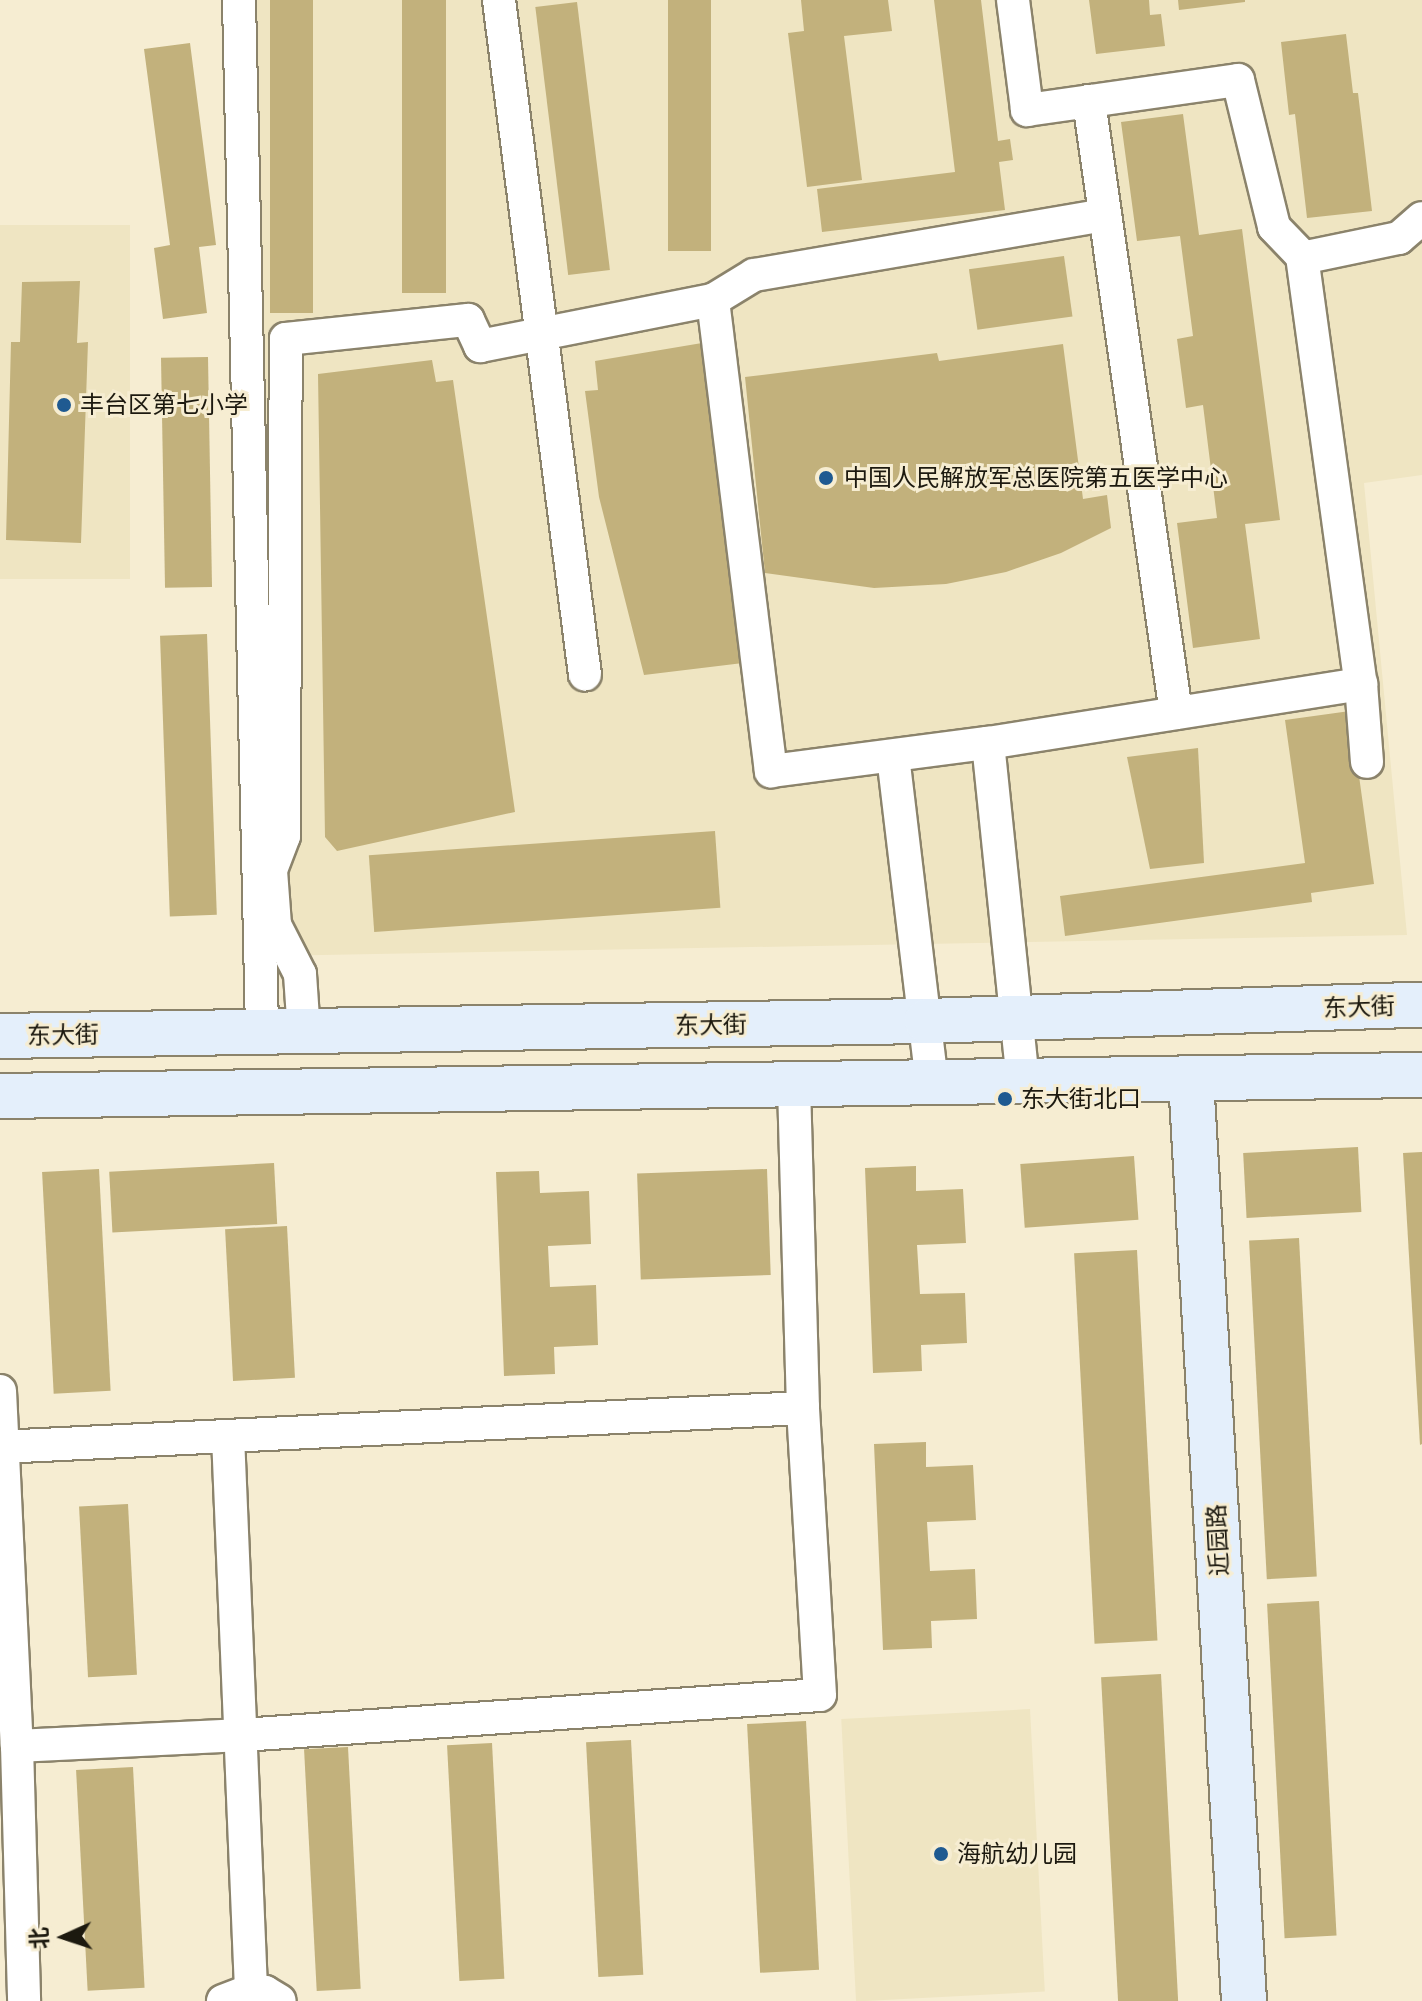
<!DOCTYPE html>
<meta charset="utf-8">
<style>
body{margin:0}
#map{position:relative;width:1422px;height:2001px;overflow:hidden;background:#f6edd2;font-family:Cabin,"Noto Sans SC",sans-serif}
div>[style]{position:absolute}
.built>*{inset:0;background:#efe5c2;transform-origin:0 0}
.building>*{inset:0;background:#c2b17c;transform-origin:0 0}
.roads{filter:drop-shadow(2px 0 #8b836b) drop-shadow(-2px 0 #8b836b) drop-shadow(0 2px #8b836b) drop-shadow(0 -2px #8b836b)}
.street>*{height:32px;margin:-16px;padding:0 16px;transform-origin:16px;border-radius:16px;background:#fff}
.secondary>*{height:44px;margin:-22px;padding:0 22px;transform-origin:22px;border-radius:22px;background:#e4effb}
.dots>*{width:22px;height:22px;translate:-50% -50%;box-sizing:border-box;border:4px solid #f6edd2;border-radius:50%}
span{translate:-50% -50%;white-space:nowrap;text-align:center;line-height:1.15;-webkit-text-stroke:6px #f6edd2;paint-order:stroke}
.poi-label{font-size:24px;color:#1c190f}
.left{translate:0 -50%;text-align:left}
.street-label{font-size:24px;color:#1c190f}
.north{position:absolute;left:24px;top:1897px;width:80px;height:80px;-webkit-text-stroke:6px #f6edd2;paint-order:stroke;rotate:267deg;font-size:22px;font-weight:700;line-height:32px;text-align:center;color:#1c190f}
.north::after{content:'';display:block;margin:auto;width:28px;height:36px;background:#1c190f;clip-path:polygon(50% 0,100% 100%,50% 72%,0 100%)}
</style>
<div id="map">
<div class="built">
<i style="clip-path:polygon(249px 0,1422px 0,1422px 475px,1364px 483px,1407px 935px,268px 956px)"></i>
<i style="left:130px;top:225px;width:354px;height:130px;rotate:90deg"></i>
<i style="left:1030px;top:1709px;width:283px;height:189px;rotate:87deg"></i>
</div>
<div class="building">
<i style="left:270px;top:0;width:43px;height:313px"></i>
<i style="left:402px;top:0;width:44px;height:293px"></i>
<i style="left:668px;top:0;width:43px;height:251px"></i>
<i style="clip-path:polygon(801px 0,888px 0,892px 31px,844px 36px,862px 180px,807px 187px,788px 33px,804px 31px)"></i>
<i style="clip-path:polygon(934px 0,981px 0,998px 141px,1010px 139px,1013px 160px,999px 162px,1005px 210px,822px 232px,817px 189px,955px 172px)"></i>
<i style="clip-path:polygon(1089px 0,1149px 0,1150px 15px,1161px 14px,1165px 46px,1096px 54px)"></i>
<i style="clip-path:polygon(1178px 0,1245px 0,1245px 2px,1179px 10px)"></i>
<i style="left:577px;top:2px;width:270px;height:42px;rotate:83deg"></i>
<i style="clip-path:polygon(1346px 34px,1353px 93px,1358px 93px,1372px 211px,1307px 218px,1295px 114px,1289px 115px,1281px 42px)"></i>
<i style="clip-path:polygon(190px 43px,216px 245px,199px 247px,207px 313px,163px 319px,154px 248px,170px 245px,144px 49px)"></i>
<i style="clip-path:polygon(1183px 114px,1199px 235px,1242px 229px,1280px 520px,1245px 524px,1260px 639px,1193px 648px,1177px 523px,1217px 518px,1203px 405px,1186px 408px,1177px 339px,1193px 336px,1180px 236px,1137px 241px,1121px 122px)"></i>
<i style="left:1064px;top:256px;width:61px;height:96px;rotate:82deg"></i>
<i style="clip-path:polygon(80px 281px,77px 343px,88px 342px,81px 543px,6px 540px,11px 342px,20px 342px,22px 282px)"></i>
<i style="clip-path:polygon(702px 343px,743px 663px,644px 675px,599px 497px,585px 391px,598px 390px,595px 361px)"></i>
<i style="clip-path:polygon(1063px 344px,1083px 499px,1107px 495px,1111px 528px,1061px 553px,1006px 572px,946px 584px,874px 588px,765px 573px,745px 377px,937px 353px,939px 361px)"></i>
<i style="left:208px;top:357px;width:230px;height:47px;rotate:89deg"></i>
<i style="clip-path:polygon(432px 360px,436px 382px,453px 380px,515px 812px,337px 851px,325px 837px,318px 374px)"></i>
<i style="left:207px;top:634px;width:281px;height:47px;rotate:88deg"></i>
<i style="clip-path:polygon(1350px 711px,1374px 884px,1311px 893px,1312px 902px,1065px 936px,1060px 896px,1305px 863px,1285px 720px)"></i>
<i style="clip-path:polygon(1198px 748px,1204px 863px,1150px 869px,1127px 757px)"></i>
<i style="left:715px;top:831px;width:77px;height:347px;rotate:86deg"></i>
<i style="left:1358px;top:1147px;width:65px;height:115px;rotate:87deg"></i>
<i style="clip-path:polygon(1422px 1152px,1422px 1444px,1420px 1445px,1403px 1153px)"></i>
<i style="left:1134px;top:1156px;width:64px;height:114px;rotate:86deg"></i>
<i style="left:274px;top:1163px;width:61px;height:165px;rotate:87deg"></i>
<i style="clip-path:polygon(916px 1166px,916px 1191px,963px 1189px,966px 1243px,917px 1245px,920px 1294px,965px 1293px,967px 1343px,921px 1345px,922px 1371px,873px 1373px,865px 1168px)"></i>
<i style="left:99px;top:1169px;width:222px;height:57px;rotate:87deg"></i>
<i style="left:767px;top:1169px;width:106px;height:130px;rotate:88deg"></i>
<i style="clip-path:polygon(539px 1171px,540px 1193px,589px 1191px,591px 1244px,548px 1246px,550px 1287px,596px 1285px,598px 1345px,554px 1347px,555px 1374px,504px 1376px,496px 1172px)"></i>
<i style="left:287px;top:1226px;width:152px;height:62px;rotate:87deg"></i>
<i style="left:1299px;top:1238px;width:339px;height:50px;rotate:87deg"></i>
<i style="left:1137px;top:1250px;width:391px;height:63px;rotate:87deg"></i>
<i style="clip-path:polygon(926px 1442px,926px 1467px,973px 1465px,976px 1520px,927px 1522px,930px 1571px,975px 1569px,977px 1619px,931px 1621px,932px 1648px,883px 1650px,874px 1444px)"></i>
<i style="left:128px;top:1504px;width:171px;height:49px;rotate:87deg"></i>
<i style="left:1319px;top:1601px;width:335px;height:52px;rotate:87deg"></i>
<i style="left:1161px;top:1674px;width:328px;height:60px;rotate:87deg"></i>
<i style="left:806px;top:1721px;width:249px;height:59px;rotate:87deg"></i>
<i style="left:631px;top:1740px;width:235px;height:45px;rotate:87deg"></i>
<i style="left:492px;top:1743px;width:236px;height:45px;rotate:87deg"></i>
<i style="left:348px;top:1747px;width:242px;height:44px;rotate:87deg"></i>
<i style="left:133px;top:1767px;width:221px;height:57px;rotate:87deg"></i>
</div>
<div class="roads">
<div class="street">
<i style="left:239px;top:0;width:1033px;rotate:88.72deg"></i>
<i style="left:499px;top:0;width:680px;rotate:82.74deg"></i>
<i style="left:1013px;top:0;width:111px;rotate:82.7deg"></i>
<i style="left:1027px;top:110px;width:213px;rotate:-8.1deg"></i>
<i style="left:1238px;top:80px;width:151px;rotate:76.2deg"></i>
<i style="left:1274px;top:227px;width:40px;rotate:46deg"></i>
<i style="left:1302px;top:256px;width:432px;rotate:82.2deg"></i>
<i style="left:1361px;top:684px;width:78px;rotate:85.6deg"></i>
<i style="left:1089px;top:101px;width:618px;rotate:81.91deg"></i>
<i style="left:1302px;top:258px;width:99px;rotate:-11.7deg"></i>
<i style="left:1399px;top:238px;width:30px;rotate:-41deg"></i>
<i style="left:713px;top:300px;width:48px;rotate:-31.4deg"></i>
<i style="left:754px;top:275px;width:356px;rotate:-9.7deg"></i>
<i style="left:988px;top:743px;width:340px;rotate:84.1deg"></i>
<i style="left:893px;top:756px;width:328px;rotate:83.2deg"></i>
<i style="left:304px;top:1033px;width:59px;rotate:-93.9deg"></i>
<i style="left:300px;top:974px;width:55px;rotate:-117deg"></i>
<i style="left:275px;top:925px;width:55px;rotate:-94.2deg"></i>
<i style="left:271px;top:870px;width:36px;rotate:-69deg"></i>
<i style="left:284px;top:836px;width:497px;rotate:-89.8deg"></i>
<i style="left:286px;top:339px;width:183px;rotate:-6deg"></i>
<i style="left:468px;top:320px;width:29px;rotate:65deg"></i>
<i style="left:480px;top:346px;width:237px;rotate:-11.2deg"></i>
<i style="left:713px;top:300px;width:475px;rotate:83deg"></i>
<i style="left:771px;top:771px;width:219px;rotate:-7.4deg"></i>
<i style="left:988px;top:743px;width:378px;rotate:-9deg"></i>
<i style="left:0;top:1391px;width:355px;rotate:87.3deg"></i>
<i style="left:17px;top:1746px;width:255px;rotate:88.4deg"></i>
<i style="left:228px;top:1436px;width:554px;rotate:87.62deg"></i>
<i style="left:0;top:1447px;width:804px;rotate:-2.78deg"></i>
<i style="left:17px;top:1746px;width:225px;rotate:-2.8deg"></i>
<i style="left:242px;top:1735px;width:579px;rotate:-3.96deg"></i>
<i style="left:820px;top:1695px;width:288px;rotate:-93.4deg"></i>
<i style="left:803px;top:1408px;width:324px;rotate:-91.6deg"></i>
<i style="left:223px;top:2001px;width:30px;rotate:-21deg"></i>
<i style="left:251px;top:1990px;width:14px;rotate:8deg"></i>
<i style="left:265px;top:1992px;width:17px;rotate:31deg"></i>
</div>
<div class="secondary">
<i style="left:0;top:1036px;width:927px;rotate:-0.93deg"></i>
<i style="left:927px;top:1021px;width:495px;rotate:-1.9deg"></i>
<i style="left:1191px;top:1079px;width:924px;rotate:86.71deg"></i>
<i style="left:0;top:1096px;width:1422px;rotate:-0.85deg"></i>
</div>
</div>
<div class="dots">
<i style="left:64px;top:405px;background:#1f5a91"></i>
<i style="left:826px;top:478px;background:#1f5a91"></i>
<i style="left:1005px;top:1099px;background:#1f5a91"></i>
<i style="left:941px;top:1854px;background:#1f5a91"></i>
</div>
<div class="poi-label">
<span class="left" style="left:80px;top:405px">丰台区第七小学</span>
<span class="left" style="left:844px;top:478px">中国人民解放军总医院第五医学中心</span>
<span class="left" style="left:1021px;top:1099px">东大街北口</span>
<span class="left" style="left:957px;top:1854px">海航幼儿园</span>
</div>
<div class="street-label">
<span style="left:1359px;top:1007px;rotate:-2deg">东大街</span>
<span style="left:711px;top:1025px;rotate:-1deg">东大街</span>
<span style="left:63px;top:1035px;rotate:-1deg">东大街</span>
<span style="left:1218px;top:1540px;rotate:-93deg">近园路</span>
</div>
<div class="north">北</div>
</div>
